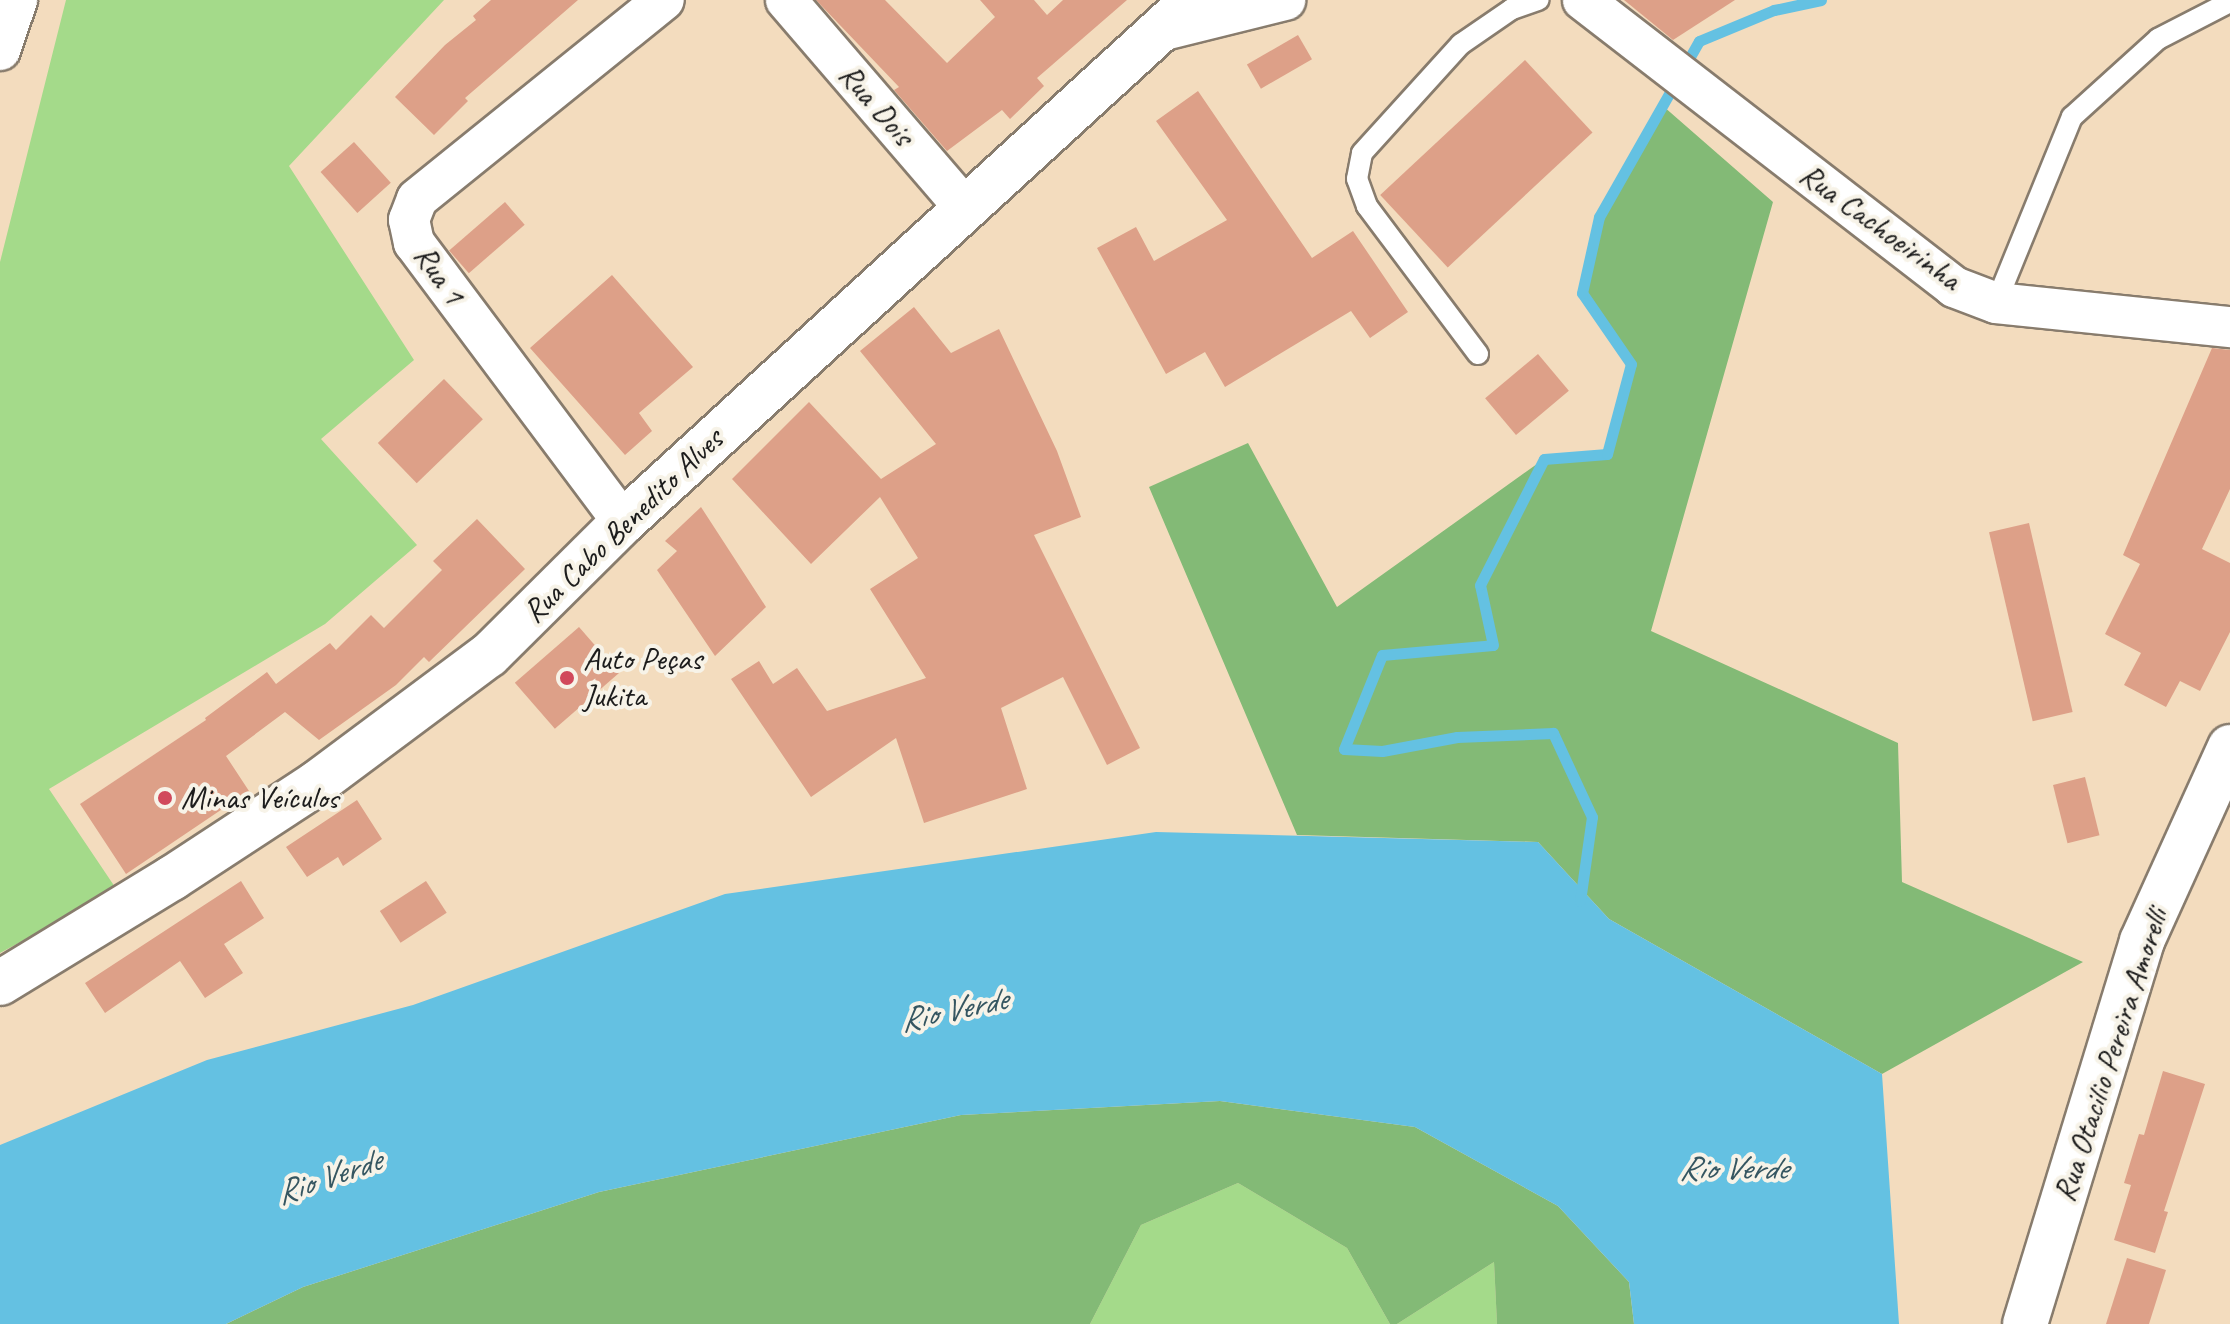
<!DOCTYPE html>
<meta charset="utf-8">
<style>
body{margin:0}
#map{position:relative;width:2230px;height:1324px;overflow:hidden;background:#f3dcbe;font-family:Caveat,sans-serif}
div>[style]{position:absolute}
.green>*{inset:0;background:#a4da8a}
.forest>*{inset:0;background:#83ba76}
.water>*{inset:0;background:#64c1e2}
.stream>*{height:11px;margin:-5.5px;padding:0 5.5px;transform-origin:5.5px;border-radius:5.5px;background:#64c1e2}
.building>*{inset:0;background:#dda088;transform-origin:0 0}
.roads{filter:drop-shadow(2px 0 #887c6d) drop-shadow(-2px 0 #887c6d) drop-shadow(0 2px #887c6d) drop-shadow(0 -2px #887c6d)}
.lane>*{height:20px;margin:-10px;padding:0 10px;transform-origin:10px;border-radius:10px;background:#fff}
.street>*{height:40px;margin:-20px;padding:0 20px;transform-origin:20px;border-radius:20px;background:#fff}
.secondary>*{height:44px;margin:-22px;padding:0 22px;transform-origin:22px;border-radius:22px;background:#fff}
.primary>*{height:44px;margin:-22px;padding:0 22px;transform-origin:22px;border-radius:22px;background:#fff}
.dots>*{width:22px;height:22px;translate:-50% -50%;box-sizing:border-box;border:4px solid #f7f3e8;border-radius:50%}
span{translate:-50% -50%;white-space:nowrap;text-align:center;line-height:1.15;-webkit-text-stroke:8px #f7f3e8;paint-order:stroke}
.street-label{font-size:32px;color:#1c1c1c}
.poi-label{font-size:32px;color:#1c1c1c}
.left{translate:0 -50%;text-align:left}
.water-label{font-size:34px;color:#355661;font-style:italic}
</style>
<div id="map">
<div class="green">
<i style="clip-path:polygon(66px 0,444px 0,289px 166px,414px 360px,321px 439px,417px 545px,325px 624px,49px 789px,117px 890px,0 953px,0 262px)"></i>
<i style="clip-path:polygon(1238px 1183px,1347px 1248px,1390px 1324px,1090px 1324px,1141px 1225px)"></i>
<i style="clip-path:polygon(1494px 1262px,1497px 1324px,1397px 1324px)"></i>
</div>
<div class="forest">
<i style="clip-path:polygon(1663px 106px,1773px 202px,1651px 631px,1898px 743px,1902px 882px,2083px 962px,1882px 1074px,1609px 919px,1538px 842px,1297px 835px,1149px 487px,1248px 443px,1337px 607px,1544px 459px,1607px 453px,1631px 364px,1582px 293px,1599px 217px)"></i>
<i style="clip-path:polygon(1220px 1101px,1415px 1127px,1558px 1206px,1629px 1282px,1634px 1324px,1497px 1324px,1494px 1262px,1397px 1324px,1390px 1324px,1347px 1248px,1238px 1183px,1141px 1225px,1090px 1324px,226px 1324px,303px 1287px,599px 1192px,961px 1115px)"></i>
</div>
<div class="water">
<i style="clip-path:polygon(1156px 832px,1538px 842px,1609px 919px,1882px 1074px,1899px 1324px,1634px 1324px,1629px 1282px,1558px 1206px,1415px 1127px,1220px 1101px,961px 1115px,599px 1192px,303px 1287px,226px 1324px,0 1324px,0 1145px,207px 1060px,413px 1005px,725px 894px)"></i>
</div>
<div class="stream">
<i style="left:1580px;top:901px;width:85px;rotate:-81.9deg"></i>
<i style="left:1592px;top:817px;width:93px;rotate:-114.9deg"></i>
<i style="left:1553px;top:733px;width:96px;rotate:177.6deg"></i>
<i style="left:1457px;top:737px;width:76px;rotate:169.4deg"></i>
<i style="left:1382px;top:751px;width:38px;rotate:-177deg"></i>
<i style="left:1344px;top:749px;width:101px;rotate:-68deg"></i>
<i style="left:1382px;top:655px;width:111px;rotate:-5.1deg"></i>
<i style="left:1493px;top:645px;width:61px;rotate:-102.2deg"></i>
<i style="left:1480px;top:585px;width:141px;rotate:-63.1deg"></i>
<i style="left:1544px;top:459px;width:63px;rotate:-4.5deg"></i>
<i style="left:1607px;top:454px;width:93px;rotate:-75.1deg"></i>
<i style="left:1631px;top:364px;width:86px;rotate:-124.6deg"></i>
<i style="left:1582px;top:293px;width:78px;rotate:-77.4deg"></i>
<i style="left:1599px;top:217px;width:202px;rotate:-60.4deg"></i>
<i style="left:1699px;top:41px;width:81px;rotate:-22.5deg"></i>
<i style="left:1774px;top:10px;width:48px;rotate:-12deg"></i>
</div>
<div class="building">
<i style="clip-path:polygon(491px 0,578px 0,465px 98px,468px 101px,434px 135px,395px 97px,445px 45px,476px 20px,473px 16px)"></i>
<i style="clip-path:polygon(816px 0,885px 0,947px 63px,995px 17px,980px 0,1034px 0,1047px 15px,1063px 0,1127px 0,1037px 78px,1044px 86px,1010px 119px,1002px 110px,947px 151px,894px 90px,899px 87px)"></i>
<i style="clip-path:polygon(1624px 0,1735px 0,1673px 40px)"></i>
<i style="left:1298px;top:35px;width:28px;height:59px;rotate:60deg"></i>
<i style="left:1525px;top:60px;width:99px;height:198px;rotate:47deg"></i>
<i style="clip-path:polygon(1198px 91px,1312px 258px,1353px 231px,1408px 312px,1370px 338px,1351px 311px,1225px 387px,1205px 352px,1166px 374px,1097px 248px,1136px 227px,1154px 261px,1227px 220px,1156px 121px)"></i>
<i style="left:354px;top:142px;width:55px;height:45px;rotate:48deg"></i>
<i style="left:505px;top:202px;width:30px;height:74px;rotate:49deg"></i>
<i style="clip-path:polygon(612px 275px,693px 367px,639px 413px,652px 431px,625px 455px,530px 348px)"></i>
<i style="clip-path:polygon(914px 307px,951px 353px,999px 329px,1057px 451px,1081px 517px,1034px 535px,1140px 748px,1107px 765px,1063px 677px,1001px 708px,1027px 789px,924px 823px,896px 738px,811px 797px,731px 679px,759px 661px,773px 684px,797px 668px,827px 711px,926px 678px,870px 589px,918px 558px,880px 497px,811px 564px,732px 479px,809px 402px,881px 479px,936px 444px,860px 351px)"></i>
<i style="clip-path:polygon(2212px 348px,2230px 350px,2230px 489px,2202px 549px,2230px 563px,2230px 632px,2200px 691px,2180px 681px,2166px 707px,2124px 685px,2141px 653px,2105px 634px,2140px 564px,2123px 555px)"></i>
<i style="left:1538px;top:354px;width:48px;height:69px;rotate:50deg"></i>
<i style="left:444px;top:379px;width:56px;height:92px;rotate:46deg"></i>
<i style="clip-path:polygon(701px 507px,766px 607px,715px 656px,657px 570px,677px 551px,665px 541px)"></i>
<i style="clip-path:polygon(477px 519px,525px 569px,429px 662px,424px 657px,396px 685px,319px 740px,285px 712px,226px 756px,249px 791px,126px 874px,80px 804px,206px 720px,205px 718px,267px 672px,276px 684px,330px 643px,336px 650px,371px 615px,384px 628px,442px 570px,433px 561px)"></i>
<i style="left:2029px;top:523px;width:194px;height:41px;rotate:77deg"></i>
<i style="left:579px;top:627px;width:61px;height:85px;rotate:49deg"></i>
<i style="left:2085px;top:777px;width:60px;height:33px;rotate:76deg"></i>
<i style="clip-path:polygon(357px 800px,382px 839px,343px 866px,338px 857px,307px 877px,286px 847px)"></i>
<i style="clip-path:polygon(241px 881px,264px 918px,224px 944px,243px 973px,205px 998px,180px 961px,105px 1013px,85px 983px)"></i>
<i style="left:426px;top:881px;width:38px;height:55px;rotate:57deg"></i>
<i style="clip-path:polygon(2163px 1071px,2205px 1084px,2164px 1211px,2168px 1212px,2155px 1253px,2114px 1240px,2131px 1185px,2124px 1183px,2139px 1134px,2144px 1135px)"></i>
<i style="clip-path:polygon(2127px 1258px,2166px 1270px,2149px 1324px,2106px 1324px)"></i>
</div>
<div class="roads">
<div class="lane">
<i style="left:1996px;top:303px;width:201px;rotate:-67.8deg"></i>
<i style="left:2072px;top:117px;width:116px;rotate:-42.2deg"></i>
<i style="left:2158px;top:39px;width:81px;rotate:-27.2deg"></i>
<i style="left:1478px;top:354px;width:185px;rotate:-126.9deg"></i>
<i style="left:1367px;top:206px;width:29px;rotate:-110deg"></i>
<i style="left:1357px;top:179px;width:26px;rotate:-79deg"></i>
<i style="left:1362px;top:153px;width:147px;rotate:-47.8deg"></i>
<i style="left:1461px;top:44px;width:62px;rotate:-34.5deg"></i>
<i style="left:1512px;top:9px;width:28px;rotate:-19deg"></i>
</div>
<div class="street">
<i style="left:786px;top:0;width:276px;rotate:49.3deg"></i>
<i style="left:1583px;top:0;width:469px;rotate:37.7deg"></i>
<i style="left:1954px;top:287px;width:45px;rotate:20.9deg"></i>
<i style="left:1996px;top:303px;width:235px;rotate:5.9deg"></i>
<i style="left:1164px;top:30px;width:125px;rotate:-13.9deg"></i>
<i style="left:0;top:50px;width:53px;rotate:-71.2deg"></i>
<i style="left:623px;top:522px;width:349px;rotate:-126.8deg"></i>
<i style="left:414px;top:243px;width:24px;rotate:-102deg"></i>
<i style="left:409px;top:220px;width:22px;rotate:-69deg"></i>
<i style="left:417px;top:199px;width:317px;rotate:-38.9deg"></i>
</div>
<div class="secondary">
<i style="left:0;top:983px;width:202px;rotate:-31.4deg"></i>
<i style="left:172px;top:878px;width:173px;rotate:-33.2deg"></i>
<i style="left:317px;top:783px;width:214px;rotate:-36.7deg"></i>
<i style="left:489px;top:655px;width:189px;rotate:-44.8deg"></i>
<i style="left:623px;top:522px;width:773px;rotate:-42.48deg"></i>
</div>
<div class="primary">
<i style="left:2025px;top:1324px;width:400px;rotate:-73deg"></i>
<i style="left:2142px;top:941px;width:213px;rotate:-65.6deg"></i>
</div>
</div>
<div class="dots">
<i style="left:567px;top:678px;background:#d1495b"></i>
<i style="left:165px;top:798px;background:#d1495b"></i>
</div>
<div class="street-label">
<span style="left:876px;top:105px;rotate:49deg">Rua Dois</span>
<span style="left:1880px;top:227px;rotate:36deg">Rua Cachoeirinha</span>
<span style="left:439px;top:275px;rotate:55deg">Rua 1</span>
<span style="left:623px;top:526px;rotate:-44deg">Rua Cabo Benedito Alves</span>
<span style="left:2111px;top:1055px;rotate:-72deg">Rua Otacilio Pereira Amorelli</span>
</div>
<div class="poi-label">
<span class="left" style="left:583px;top:678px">Auto Peças<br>Jukita</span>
<span class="left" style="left:181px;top:798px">Minas Veículos</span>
</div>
<div class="water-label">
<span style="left:953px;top:1009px;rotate:-12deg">Rio Verde</span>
<span style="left:1733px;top:1168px">Rio Verde</span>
<span style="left:328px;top:1176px;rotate:-19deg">Rio Verde</span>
</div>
</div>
